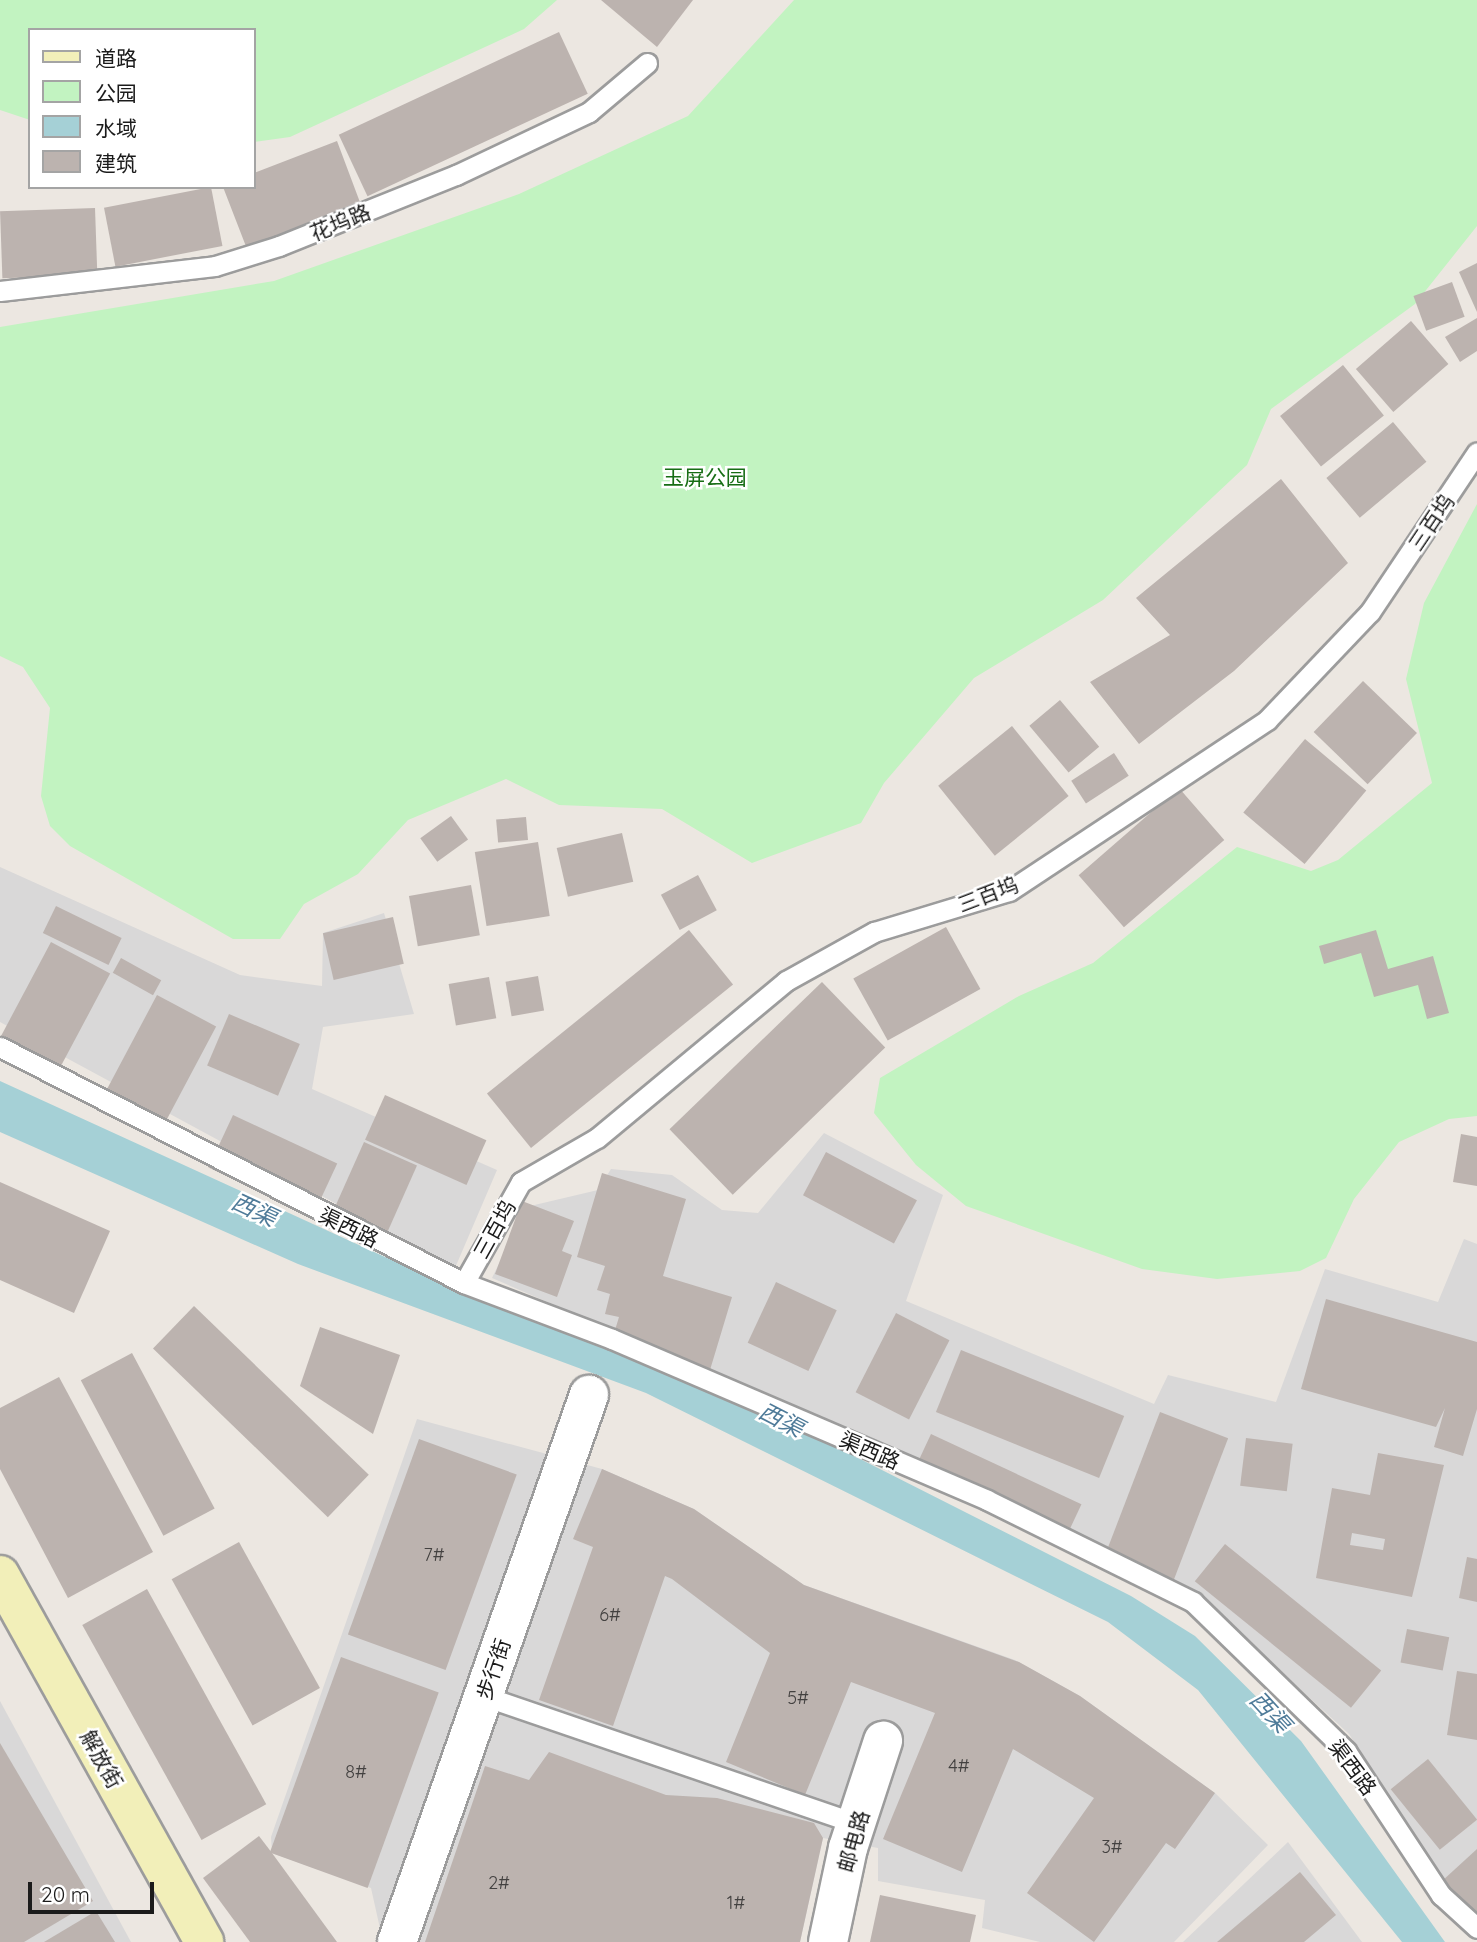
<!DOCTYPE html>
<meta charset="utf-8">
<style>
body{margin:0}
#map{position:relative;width:1477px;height:1942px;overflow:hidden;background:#ece7e1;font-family:Quicksand,"Noto Sans SC",sans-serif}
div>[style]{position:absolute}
.residential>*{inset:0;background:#d9d8d8}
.park>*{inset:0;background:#c2f3c1}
.water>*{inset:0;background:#a5d0d6}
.building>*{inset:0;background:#bcb3af;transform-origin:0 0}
.roads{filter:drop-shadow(2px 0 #9c9c9c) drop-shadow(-2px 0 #9c9c9c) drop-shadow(0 2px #9c9c9c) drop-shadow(0 -2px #9c9c9c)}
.lane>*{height:19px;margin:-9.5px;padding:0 9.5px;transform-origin:9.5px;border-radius:9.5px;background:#fff}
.street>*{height:38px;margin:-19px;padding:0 19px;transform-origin:19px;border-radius:19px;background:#fff}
.secondary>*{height:38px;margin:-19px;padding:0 19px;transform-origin:19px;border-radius:19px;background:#f2efb9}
span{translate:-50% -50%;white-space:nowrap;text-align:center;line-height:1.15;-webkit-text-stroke:5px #fff;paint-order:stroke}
.number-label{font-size:18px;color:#434140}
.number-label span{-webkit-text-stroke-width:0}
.street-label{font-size:21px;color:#1b1b1b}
.park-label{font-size:21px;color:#176d15}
.water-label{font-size:23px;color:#4f7b99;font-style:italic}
.legend{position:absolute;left:28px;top:28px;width:228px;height:161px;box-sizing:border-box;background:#fff;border:2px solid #a4a4a4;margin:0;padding:9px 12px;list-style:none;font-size:21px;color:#1b1b1b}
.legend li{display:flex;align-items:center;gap:14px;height:35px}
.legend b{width:35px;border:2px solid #a4a4a4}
.scale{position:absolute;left:28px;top:1882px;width:126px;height:32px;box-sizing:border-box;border:4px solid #1b1b1b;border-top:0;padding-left:9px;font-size:21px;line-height:24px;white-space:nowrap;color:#1b1b1b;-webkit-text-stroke:5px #fff;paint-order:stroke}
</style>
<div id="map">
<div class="residential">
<i style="clip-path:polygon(0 867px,240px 975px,322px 986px,323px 933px,384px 913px,414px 1014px,323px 1027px,312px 1089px,497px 1170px,455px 1268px,0 1022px)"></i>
<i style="clip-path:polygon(824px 1133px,943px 1195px,906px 1301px,1154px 1404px,1168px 1375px,1276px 1402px,1325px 1269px,1438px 1302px,1464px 1239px,1477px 1244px,1477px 1910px,1445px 1881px,1349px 1734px,1192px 1590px,978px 1488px,492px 1278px,526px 1207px,598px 1190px,611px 1169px,672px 1175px,722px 1210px,758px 1213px)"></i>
<i style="clip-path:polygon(417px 1419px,602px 1469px,694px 1509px,804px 1585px,1015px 1660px,1080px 1696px,1215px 1793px,1268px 1845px,1174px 1942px,1040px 1942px,982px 1928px,985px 1900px,878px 1881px,878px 1848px,823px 1838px,800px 1942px,383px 1942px,371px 1888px,272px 1853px,271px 1837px)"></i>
<i style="clip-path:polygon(0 1701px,131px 1942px,0 1942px)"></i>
<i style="clip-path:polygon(1288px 1842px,1362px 1942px,1183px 1942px)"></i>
</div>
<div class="park">
<i style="clip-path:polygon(0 0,557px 0,524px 29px,290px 137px,254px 142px,254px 30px,30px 30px,30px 120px,0 110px)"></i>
<i style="clip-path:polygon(794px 0,1477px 0,1477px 226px,1415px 304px,1271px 409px,1247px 465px,1103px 600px,974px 678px,884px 783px,861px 823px,752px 863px,662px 809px,559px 805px,506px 779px,408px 820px,358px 874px,304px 904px,280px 939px,233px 939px,70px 846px,50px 826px,41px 796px,50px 708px,23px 667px,0 656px,0 327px,274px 281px,519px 194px,688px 116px)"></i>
<i style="clip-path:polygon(1477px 504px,1477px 1116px,1449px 1119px,1399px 1142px,1354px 1199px,1326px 1258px,1300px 1271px,1217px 1279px,1142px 1269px,966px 1206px,916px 1165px,874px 1113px,880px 1078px,1019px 996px,1093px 963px,1237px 847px,1311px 871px,1338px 860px,1432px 783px,1406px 679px,1424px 603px)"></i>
</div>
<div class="water">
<i style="clip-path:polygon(0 1081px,420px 1273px,791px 1424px,1131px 1596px,1195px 1636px,1301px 1741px,1445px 1942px,1402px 1942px,1198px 1690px,1108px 1622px,646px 1393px,298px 1264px,0 1132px)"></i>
</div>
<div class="building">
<i style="clip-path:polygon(601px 0,693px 0,657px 47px)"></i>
<i style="left:559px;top:32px;width:68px;height:243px;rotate:65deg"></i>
<i style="clip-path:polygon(337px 141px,361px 205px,247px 249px,223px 187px,254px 187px,254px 173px)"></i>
<i style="left:211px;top:187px;width:60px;height:109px;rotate:79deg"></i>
<i style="left:95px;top:208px;width:67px;height:95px;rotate:88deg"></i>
<i style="clip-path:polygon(1477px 263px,1477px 312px,1459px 272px)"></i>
<i style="left:1452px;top:282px;width:37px;height:41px;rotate:70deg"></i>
<i style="clip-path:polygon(1477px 318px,1477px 351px,1460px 362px,1445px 337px)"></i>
<i style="left:1411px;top:321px;width:57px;height:73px;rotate:49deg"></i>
<i style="left:1343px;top:365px;width:65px;height:81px;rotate:51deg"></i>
<i style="left:1393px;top:422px;width:52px;height:87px;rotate:50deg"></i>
<i style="clip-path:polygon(1281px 479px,1348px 563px,1234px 671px,1139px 744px,1090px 682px,1170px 635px,1136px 598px)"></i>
<i style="left:1363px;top:681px;width:75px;height:71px;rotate:44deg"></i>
<i style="left:1060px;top:700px;width:61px;height:40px;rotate:50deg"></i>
<i style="left:1012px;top:726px;width:90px;height:95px;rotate:51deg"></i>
<i style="left:1305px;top:739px;width:80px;height:96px;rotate:40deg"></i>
<i style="left:1114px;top:753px;width:27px;height:51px;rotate:57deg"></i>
<i style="left:1179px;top:788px;width:69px;height:133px;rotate:49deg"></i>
<i style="left:451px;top:816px;width:29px;height:38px;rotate:54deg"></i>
<i style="left:526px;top:817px;width:23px;height:30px;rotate:85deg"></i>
<i style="left:622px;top:833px;width:50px;height:67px;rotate:77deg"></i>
<i style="left:538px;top:842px;width:75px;height:64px;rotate:81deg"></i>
<i style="left:698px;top:875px;width:40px;height:42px;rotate:62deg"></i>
<i style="left:471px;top:885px;width:51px;height:63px;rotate:80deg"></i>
<i style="left:56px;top:906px;width:73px;height:30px;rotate:26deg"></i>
<i style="left:393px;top:917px;width:48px;height:72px;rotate:77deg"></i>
<i style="left:946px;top:927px;width:71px;height:106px;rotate:61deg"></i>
<i style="left:689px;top:930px;width:70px;height:260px;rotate:51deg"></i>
<i style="clip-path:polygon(1376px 930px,1388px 969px,1433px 956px,1449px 1013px,1427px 1019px,1418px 985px,1374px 997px,1361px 953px,1324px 964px,1319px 946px)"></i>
<i style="left:51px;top:942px;width:67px;height:112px;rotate:28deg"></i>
<i style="left:121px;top:958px;width:46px;height:17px;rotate:29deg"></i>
<i style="left:538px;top:976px;width:35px;height:33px;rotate:80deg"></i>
<i style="left:489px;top:977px;width:42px;height:41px;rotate:80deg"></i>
<i style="left:822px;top:982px;width:91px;height:212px;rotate:46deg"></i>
<i style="left:157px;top:995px;width:67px;height:116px;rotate:28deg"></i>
<i style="left:229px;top:1014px;width:77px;height:56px;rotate:23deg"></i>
<i style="left:385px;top:1095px;width:111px;height:49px;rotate:24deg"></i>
<i style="left:233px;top:1115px;width:115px;height:58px;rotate:25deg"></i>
<i style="clip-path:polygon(1461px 1134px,1477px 1137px,1477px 1186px,1453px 1182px)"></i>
<i style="left:364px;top:1142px;width:58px;height:77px;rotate:24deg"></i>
<i style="left:826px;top:1152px;width:103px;height:49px;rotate:28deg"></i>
<i style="clip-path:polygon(602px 1173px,686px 1199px,663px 1276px,732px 1297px,710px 1370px,612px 1340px,619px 1317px,605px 1314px,610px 1294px,597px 1290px,605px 1266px,577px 1257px)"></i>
<i style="clip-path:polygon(0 1182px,110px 1231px,74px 1313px,0 1280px)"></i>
<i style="clip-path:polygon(522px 1201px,574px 1221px,562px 1251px,572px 1255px,557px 1297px,495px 1274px)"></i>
<i style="left:776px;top:1282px;width:67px;height:67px;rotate:25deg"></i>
<i style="clip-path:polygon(1326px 1299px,1477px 1342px,1477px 1409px,1463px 1456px,1434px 1447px,1445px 1408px,1436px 1427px,1301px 1389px)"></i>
<i style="left:194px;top:1306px;width:243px;height:59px;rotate:44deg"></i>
<i style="left:896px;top:1313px;width:60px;height:89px;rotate:27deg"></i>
<i style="clip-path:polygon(320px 1327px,400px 1355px,373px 1434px,300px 1386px)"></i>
<i style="left:961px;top:1350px;width:176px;height:67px;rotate:22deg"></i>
<i style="left:132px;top:1353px;width:176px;height:58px;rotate:62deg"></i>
<i style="clip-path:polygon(59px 1377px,153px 1552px,68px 1598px,0 1469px,0 1408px)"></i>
<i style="left:1160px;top:1412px;width:73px;height:151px;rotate:21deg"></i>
<i style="left:931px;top:1434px;width:166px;height:32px;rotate:25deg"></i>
<i style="left:1246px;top:1438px;width:47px;height:48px;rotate:7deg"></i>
<i style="left:419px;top:1439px;width:104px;height:208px;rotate:20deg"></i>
<i style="clip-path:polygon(evenodd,1378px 1453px,1444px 1465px,1412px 1597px,1316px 1578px,1332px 1488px,1370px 1495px,1378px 1453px,1352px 1533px,1385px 1539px,1383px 1550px,1350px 1545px,1352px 1533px)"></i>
<i style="clip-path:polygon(602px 1469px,694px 1509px,804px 1585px,1019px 1662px,1080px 1696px,1215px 1793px,1175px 1849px,1166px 1843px,1094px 1942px,1027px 1893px,1094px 1798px,1013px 1749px,962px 1872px,883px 1839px,935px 1713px,851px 1682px,805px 1795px,726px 1762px,770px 1653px,672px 1579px,665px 1576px,613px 1726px,539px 1700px,593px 1547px,573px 1539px)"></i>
<i style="left:239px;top:1542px;width:167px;height:77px;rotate:61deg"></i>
<i style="left:1225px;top:1544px;width:201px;height:48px;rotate:39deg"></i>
<i style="clip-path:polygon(1467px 1557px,1477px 1559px,1477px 1602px,1459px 1598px)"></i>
<i style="left:147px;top:1589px;width:246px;height:74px;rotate:61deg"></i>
<i style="left:1407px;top:1629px;width:43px;height:34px;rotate:11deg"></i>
<i style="left:341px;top:1657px;width:104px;height:208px;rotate:20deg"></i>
<i style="clip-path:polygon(1457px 1671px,1477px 1674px,1477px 1740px,1447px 1735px)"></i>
<i style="clip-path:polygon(0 1743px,93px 1901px,24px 1942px,0 1942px)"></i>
<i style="clip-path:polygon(549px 1752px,666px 1795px,717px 1798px,814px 1823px,823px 1838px,800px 1942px,425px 1942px,485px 1766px,529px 1780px)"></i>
<i style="left:1428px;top:1759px;width:78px;height:48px;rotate:51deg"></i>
<i style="clip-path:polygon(259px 1836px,272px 1853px,337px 1942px,250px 1942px,203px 1878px)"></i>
<i style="clip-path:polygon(1477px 1849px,1477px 1920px,1442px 1881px)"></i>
<i style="clip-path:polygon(1300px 1872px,1336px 1915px,1304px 1942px,1217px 1942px)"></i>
<i style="clip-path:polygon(880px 1895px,976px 1915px,970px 1942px,870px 1942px)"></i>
<i style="clip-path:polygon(96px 1911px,115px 1942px,44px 1942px)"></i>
</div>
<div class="roads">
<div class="lane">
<i style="left:0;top:291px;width:216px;rotate:-6.6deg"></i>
<i style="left:215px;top:266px;width:67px;rotate:-17.4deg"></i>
<i style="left:279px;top:246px;width:191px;rotate:-21.9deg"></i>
<i style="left:456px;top:175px;width:147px;rotate:-25.3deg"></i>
<i style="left:589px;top:112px;width:76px;rotate:-40.2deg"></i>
<i style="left:0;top:1047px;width:521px;rotate:26.96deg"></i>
<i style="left:464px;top:1283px;width:158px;rotate:20.7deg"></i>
<i style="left:612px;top:1339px;width:408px;rotate:23.2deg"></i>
<i style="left:987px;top:1500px;width:230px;rotate:26.3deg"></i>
<i style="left:1193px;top:1602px;width:214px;rotate:44.2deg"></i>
<i style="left:1346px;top:1751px;width:173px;rotate:56.6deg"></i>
<i style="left:1441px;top:1895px;width:49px;rotate:42.5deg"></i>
<i style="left:464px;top:1283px;width:116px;rotate:-60.6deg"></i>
<i style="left:521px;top:1182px;width:88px;rotate:-30.1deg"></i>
<i style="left:597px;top:1138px;width:246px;rotate:-39.7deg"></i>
<i style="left:786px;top:981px;width:101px;rotate:-29.1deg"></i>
<i style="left:874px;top:932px;width:141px;rotate:-16.9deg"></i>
<i style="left:1009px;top:891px;width:310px;rotate:-33.5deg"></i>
<i style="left:1267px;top:720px;width:149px;rotate:-46.4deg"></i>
<i style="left:1370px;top:612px;width:192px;rotate:-56.2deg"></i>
<i style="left:484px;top:1696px;width:394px;rotate:18.9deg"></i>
</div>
<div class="street">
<i style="left:397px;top:1942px;width:580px;rotate:-70.66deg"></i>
<i style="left:828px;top:1942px;width:96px;rotate:-78deg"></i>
<i style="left:848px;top:1848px;width:113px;rotate:-71.9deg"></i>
</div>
<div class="secondary">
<i style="left:0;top:1575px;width:420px;rotate:60.9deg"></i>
</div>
</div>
<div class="number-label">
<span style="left:434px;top:1555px">7#</span>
<span style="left:610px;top:1615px">6#</span>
<span style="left:798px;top:1698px">5#</span>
<span style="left:959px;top:1766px">4#</span>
<span style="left:356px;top:1772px">8#</span>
<span style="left:1112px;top:1847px">3#</span>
<span style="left:499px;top:1883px">2#</span>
<span style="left:736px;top:1903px">1#</span>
</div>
<div class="street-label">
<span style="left:340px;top:222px;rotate:-22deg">花坞路</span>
<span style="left:1431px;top:522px;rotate:-56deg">三百坞</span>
<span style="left:988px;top:894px;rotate:-21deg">三百坞</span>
<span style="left:349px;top:1227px;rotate:26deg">渠西路</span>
<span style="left:494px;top:1229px;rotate:-61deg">三百坞</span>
<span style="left:870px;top:1450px;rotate:23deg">渠西路</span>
<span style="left:493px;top:1669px;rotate:-71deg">步行街</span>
<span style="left:102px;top:1759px;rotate:61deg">解放街</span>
<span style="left:1353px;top:1767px;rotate:53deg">渠西路</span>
<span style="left:853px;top:1841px;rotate:-74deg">邮电路</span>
</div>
<div class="park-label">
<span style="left:705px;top:477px">玉屏公园</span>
</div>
<div class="water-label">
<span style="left:254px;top:1210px;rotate:25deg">西渠</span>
<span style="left:781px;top:1420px;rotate:27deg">西渠</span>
<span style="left:1270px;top:1712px;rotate:47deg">西渠</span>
</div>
<ul class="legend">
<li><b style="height:9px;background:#f2efb9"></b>道路</li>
<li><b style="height:19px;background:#c2f3c1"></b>公园</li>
<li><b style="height:19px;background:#a5d0d6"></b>水域</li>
<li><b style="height:19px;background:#bcb3af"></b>建筑</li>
</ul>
<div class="scale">20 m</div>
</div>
